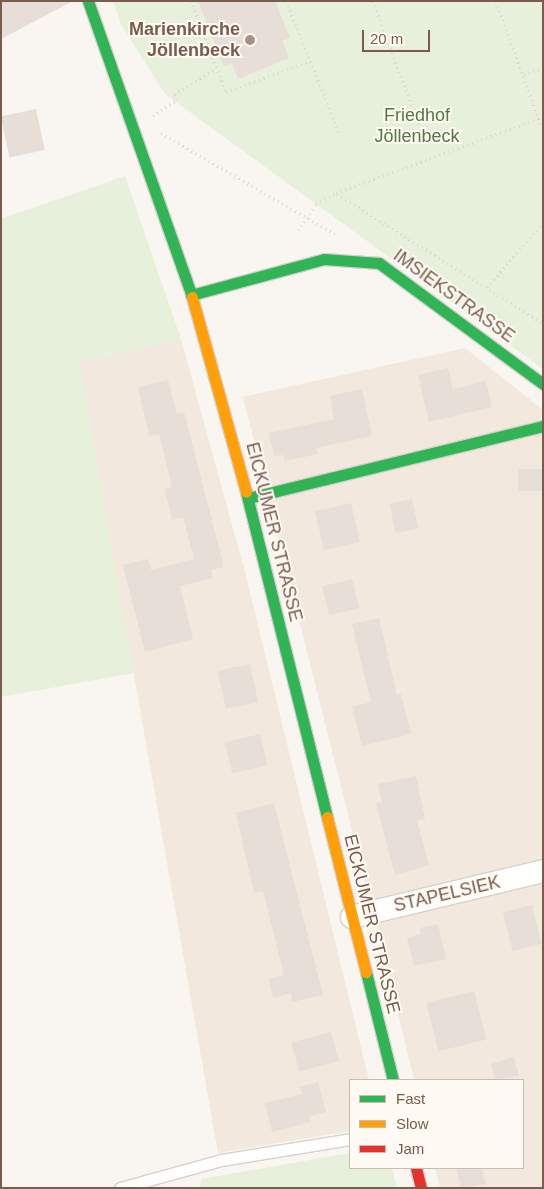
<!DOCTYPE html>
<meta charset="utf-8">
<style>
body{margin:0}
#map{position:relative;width:544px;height:1189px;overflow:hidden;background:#f9f5f0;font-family:Arial,sans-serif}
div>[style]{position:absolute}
.residential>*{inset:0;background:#f2e8de}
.green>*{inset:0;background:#e7f0db}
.building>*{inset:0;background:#e6ded7;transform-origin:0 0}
.path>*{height:3px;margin-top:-1.5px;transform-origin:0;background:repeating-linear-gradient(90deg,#dcd5d0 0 1px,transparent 0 5px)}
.roads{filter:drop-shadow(1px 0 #d7d1cb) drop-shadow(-1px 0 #d7d1cb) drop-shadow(0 1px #d7d1cb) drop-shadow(0 -1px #d7d1cb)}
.lane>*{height:11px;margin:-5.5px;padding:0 5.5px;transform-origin:5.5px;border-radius:5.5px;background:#fefefd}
.street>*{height:22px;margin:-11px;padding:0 11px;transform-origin:11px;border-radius:11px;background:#fefefd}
.fast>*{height:11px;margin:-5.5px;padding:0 5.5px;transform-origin:5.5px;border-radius:5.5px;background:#30b455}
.slow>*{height:11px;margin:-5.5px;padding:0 5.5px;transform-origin:5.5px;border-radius:5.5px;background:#ff9f0a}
.jam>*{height:11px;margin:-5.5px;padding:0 5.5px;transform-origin:5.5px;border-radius:5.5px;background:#e5322d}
.dots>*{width:14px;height:14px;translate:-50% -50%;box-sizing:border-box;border:2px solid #fffaf3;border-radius:50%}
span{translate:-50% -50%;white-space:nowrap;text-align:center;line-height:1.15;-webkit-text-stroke:4px #fffaf3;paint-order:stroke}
.poi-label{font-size:18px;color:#7a5c4d;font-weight:700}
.right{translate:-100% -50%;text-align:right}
.park-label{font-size:18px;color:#537a41}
.street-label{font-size:18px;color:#7a5c4d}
.frame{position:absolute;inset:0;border:2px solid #7a5c4d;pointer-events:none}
.legend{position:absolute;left:349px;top:1079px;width:175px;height:90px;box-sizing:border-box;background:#fffaf3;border:1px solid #cabbb1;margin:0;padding:6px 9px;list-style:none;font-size:15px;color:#7a5c4d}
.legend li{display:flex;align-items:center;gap:10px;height:25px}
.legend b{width:25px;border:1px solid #cabbb1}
.scale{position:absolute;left:362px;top:30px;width:68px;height:22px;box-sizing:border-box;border:2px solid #7a5c4d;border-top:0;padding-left:6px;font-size:15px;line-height:18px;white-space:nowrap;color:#7a5c4d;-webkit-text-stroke:4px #fffaf3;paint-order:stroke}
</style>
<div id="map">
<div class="residential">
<i style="clip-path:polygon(181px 339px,245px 572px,369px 1080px,350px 1080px,350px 1131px,218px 1153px,79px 362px)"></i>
<i style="clip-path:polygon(465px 348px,543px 410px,543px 862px,371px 906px,243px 397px)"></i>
<i style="clip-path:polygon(543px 881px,543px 1188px,440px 1188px,435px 1168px,523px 1168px,523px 1080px,414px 1080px,376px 922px)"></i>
</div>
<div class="green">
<i style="clip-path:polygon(113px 1px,543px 1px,543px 369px,165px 94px,121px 24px)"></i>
<i style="clip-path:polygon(125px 176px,181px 339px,79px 362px,134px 673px,1px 697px,1px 219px)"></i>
<i style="clip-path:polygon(350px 1153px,350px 1168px,392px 1168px,397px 1188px,200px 1188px,201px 1179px)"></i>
</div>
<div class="building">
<i style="clip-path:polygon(1px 1px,73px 1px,1px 39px)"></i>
<i style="clip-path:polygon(198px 1px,275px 1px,290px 38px,282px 41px,289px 58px,238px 79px,232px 63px,224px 66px)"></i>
<i style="left:36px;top:109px;width:42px;height:36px;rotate:78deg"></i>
<i style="clip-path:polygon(448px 368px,453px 389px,486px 381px,492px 407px,429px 422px,418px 375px)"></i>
<i style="clip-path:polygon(168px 380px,177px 414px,184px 412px,224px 567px,211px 570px,213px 578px,180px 586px,193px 639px,145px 652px,123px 565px,148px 559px,151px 570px,194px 559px,183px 517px,172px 520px,165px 489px,172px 487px,159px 434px,149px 436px,138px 387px)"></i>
<i style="clip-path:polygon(362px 389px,372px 436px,316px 448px,318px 454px,285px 461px,283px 455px,274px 456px,269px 433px,334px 419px,330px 396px)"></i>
<i style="left:543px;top:469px;width:22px;height:25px;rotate:90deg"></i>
<i style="left:412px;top:499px;width:30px;height:23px;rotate:78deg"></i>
<i style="left:351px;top:503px;width:40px;height:37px;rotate:77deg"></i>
<i style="left:352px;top:579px;width:30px;height:31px;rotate:76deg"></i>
<i style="clip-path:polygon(379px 618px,397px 695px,401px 694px,411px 734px,362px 746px,352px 707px,371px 702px,352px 624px)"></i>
<i style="left:250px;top:664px;width:39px;height:33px;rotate:78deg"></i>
<i style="left:260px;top:734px;width:32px;height:36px;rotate:77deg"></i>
<i style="clip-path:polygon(416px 776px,425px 819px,417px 821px,429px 865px,395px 875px,376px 803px,382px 802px,378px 784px)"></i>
<i style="clip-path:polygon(274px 803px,323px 995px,292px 1002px,291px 993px,273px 998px,269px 979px,284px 975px,263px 891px,254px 893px,236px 813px)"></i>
<i style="left:532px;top:905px;width:40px;height:30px;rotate:76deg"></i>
<i style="clip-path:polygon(438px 924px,446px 959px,414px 966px,407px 938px,421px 934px,420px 928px)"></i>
<i style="left:474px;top:991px;width:50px;height:49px;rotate:76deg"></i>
<i style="left:331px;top:1032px;width:30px;height:41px;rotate:75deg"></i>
<i style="clip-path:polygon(514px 1057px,519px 1076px,495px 1080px,491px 1064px)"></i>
<i style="clip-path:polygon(318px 1082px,326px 1112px,310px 1116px,311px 1122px,272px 1132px,265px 1103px,302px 1094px,300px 1087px)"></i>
<i style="clip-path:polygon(456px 1168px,482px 1168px,486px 1184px,461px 1188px)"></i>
</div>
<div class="path">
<i style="left:191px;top:1px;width:97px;rotate:69deg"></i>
<i style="left:226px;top:92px;width:90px;rotate:-20.3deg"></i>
<i style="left:286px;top:1px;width:144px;rotate:68.1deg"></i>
<i style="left:373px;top:1px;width:135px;rotate:69.7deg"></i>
<i style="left:496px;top:1px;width:138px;rotate:70.1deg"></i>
<i style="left:524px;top:75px;width:20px;rotate:-20deg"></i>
<i style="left:153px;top:116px;width:29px;rotate:-34deg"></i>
<i style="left:177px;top:100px;width:7px;rotate:-117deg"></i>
<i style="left:174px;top:94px;width:50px;rotate:-31.2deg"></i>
<i style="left:161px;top:133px;width:201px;rotate:30.1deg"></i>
<i style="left:337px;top:194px;width:243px;rotate:32.1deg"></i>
<i style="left:298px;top:230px;width:32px;rotate:-55deg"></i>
<i style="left:316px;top:204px;width:23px;rotate:-29deg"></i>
<i style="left:336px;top:193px;width:221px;rotate:-20.2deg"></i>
<i style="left:487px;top:287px;width:85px;rotate:-48.8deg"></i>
</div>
<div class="roads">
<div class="lane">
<i style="left:120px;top:1188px;width:105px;rotate:-15.5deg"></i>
<i style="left:221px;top:1160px;width:131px;rotate:-9.2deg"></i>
</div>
<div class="street">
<i style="left:352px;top:917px;width:196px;rotate:-13.5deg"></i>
</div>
<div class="fast">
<i style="left:88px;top:1px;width:314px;rotate:70.6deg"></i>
<i style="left:191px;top:295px;width:138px;rotate:-15.1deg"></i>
<i style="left:324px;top:259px;width:55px;rotate:4.2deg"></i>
<i style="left:379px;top:263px;width:204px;rotate:36.4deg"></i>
<i style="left:246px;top:492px;width:335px;rotate:76deg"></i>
<i style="left:248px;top:498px;width:304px;rotate:-13.7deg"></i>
<i style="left:366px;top:972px;width:111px;rotate:76deg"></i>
</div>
<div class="slow">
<i style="left:192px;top:297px;width:202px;rotate:74.5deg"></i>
<i style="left:327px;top:817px;width:160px;rotate:75.9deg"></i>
</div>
<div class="jam">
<i style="left:416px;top:1168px;width:21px;rotate:76deg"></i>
</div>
</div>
<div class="dots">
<i style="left:250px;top:40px;background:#a69286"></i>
</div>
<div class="poi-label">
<span class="right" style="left:240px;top:40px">Marienkirche<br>Jöllenbeck</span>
</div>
<div class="park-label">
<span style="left:417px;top:126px">Friedhof<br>Jöllenbeck</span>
</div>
<div class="street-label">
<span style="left:454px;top:296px;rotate:36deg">IMSIEKSTRASSE</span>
<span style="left:274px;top:532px;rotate:76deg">EICKUMER STRASSE</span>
<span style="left:447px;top:894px;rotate:-13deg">STAPELSIEK</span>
<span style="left:372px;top:924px;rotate:76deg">EICKUMER STRASSE</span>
</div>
<div class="frame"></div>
<ul class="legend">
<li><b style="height:6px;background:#30b455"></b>Fast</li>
<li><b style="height:6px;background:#ff9f0a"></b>Slow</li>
<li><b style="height:6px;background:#e5322d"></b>Jam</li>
</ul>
<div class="scale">20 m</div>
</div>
